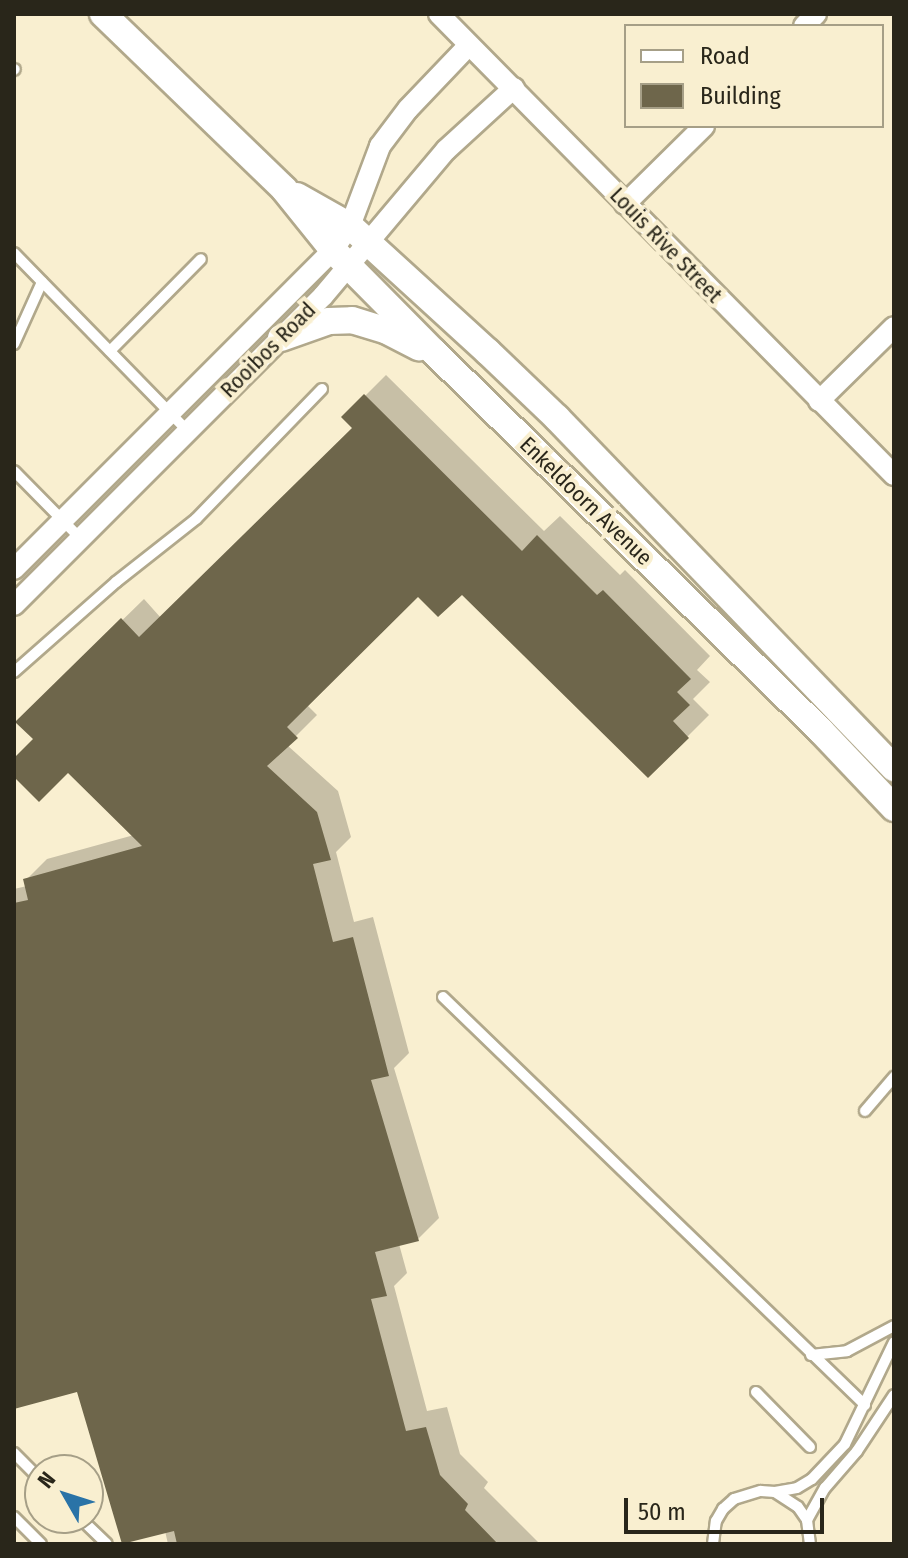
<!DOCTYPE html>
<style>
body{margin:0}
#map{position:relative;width:908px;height:1558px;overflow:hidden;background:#f9efd0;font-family:"Fira Sans Condensed",sans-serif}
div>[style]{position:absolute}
.shadow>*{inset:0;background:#0003}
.building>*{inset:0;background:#6e664b}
.roads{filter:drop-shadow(2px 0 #b1a88b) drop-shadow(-2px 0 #b1a88b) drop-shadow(0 2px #b1a88b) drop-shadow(0 -2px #b1a88b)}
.service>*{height:10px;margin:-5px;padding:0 5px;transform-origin:5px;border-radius:5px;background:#fff}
.minor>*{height:20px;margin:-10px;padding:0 10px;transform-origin:10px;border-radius:10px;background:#fff}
.tertiary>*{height:26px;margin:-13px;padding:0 13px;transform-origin:13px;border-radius:13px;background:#fff}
span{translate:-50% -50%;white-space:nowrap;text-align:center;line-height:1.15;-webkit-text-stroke:8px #f9efd0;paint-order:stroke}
.street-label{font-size:22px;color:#29261a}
.frame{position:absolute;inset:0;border:16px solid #29261a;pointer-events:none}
.legend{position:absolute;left:624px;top:24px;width:260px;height:104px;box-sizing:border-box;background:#f9efd0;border:2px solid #a69f87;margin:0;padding:10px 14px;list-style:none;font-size:24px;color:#29261a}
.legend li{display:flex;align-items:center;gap:16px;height:40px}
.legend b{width:40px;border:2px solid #a69f87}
.north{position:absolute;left:24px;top:1454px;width:80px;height:80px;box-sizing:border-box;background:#f9efd0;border:2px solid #a69f87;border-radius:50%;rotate:309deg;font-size:22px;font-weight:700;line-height:32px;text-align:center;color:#29261a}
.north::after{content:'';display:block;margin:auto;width:28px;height:36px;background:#2a73a7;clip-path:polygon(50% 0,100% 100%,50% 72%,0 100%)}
.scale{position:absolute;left:624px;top:1498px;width:200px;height:36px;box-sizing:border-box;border:4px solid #29261a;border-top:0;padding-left:10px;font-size:24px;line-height:28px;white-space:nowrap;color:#29261a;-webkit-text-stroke:6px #f9efd0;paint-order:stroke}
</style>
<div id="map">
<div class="shadow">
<i style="clip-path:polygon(386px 375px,544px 531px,560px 516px,620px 575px,625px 570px,710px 656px,697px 670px,710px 682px,693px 699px,709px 715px,648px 776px,462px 592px,418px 595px,307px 705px,317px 715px,287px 745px,338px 791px,351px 837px,336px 852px,354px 922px,373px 917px,409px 1053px,394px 1068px,439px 1218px,418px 1239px,399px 1244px,407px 1273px,394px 1286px,427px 1411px,447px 1407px,460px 1454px,488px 1482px,484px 1488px,540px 1544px,168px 1544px,165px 1531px,79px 1390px,14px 1407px,14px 889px,27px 886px,26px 880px,47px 859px,134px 835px,68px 770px,14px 774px,14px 760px,36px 739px,18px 722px,144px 599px,161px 618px,355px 428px,344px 417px)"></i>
</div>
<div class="building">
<i style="clip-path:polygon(364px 394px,522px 551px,537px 535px,597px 595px,603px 590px,691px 679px,677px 692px,690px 705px,673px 721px,689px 738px,648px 778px,462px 595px,438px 617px,418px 597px,287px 727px,298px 738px,267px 766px,317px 812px,331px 860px,313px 864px,333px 942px,353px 937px,389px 1076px,371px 1080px,419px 1241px,375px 1252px,387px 1296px,371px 1299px,406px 1431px,426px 1427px,440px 1475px,468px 1504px,465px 1510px,498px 1544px,177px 1544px,174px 1531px,122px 1544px,77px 1392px,14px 1409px,14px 903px,28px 900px,23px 879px,142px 846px,68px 773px,39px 802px,14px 777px,14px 758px,33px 739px,15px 722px,121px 618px,139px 637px,352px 428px,341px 417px)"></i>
</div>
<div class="roads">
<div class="service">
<i style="left:14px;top:70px;width:1px;rotate:-45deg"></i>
<i style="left:14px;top:253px;width:248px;rotate:45.7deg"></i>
<i style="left:14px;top:344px;width:68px;rotate:-65.7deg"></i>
<i style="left:110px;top:351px;width:129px;rotate:-45.3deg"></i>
<i style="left:14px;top:471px;width:94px;rotate:45.4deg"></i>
<i style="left:14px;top:672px;width:136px;rotate:-41.4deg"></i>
<i style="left:116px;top:582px;width:102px;rotate:-38.2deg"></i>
<i style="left:196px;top:519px;width:181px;rotate:-45.9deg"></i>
<i style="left:443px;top:997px;width:587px;rotate:44.03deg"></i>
<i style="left:865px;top:1111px;width:45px;rotate:-49.5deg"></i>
<i style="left:811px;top:1355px;width:36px;rotate:-6deg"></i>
<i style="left:847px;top:1351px;width:53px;rotate:-28deg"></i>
<i style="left:756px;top:1392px;width:77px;rotate:45.5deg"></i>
<i style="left:14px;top:1453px;width:37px;rotate:45deg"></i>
<i style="left:775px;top:1492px;width:22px;rotate:-10deg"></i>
<i style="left:797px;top:1488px;width:17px;rotate:-31deg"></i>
<i style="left:812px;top:1479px;width:48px;rotate:-46.7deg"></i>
<i style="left:845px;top:1444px;width:113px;rotate:-64.3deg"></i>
<i style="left:14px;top:1517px;width:38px;rotate:45deg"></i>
<i style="left:80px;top:1518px;width:37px;rotate:44deg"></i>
<i style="left:807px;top:1520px;width:37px;rotate:-61deg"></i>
<i style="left:825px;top:1488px;width:49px;rotate:-49.1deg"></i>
<i style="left:857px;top:1451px;width:67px;rotate:-56.5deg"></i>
<i style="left:713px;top:1544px;width:23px;rotate:-83deg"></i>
<i style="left:716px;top:1521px;width:14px;rotate:-60deg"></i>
<i style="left:723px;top:1509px;width:15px;rotate:-42deg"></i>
<i style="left:734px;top:1499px;width:28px;rotate:-17deg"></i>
<i style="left:761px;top:1491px;width:14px;rotate:4deg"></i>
<i style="left:775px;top:1492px;width:27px;rotate:33deg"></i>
<i style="left:798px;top:1507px;width:16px;rotate:55deg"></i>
<i style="left:807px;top:1520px;width:24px;rotate:83deg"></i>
</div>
<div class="minor">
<i style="left:439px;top:14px;width:648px;rotate:45.38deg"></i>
<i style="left:804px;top:26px;width:17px;rotate:-45deg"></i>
<i style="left:625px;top:204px;width:111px;rotate:-44.6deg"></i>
<i style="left:819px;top:401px;width:105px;rotate:-44.6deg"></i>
<i style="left:14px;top:569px;width:451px;rotate:-45deg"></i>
<i style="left:333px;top:250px;width:29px;rotate:-55deg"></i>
<i style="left:350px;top:226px;width:85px;rotate:-69.4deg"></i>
<i style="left:380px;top:146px;width:46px;rotate:-52.9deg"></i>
<i style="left:408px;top:109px;width:88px;rotate:-46.4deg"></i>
<i style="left:14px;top:605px;width:437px;rotate:-45deg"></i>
<i style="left:323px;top:296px;width:191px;rotate:-49.9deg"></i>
<i style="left:446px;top:150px;width:92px;rotate:-42.4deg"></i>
</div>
<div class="tertiary">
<i style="left:103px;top:14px;width:252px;rotate:44deg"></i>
<i style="left:284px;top:189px;width:78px;rotate:51.2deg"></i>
<i style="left:333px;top:250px;width:144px;rotate:45.3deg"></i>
<i style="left:434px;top:352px;width:542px;rotate:44.4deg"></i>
<i style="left:821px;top:731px;width:106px;rotate:46.5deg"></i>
<i style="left:297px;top:196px;width:61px;rotate:29.5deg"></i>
<i style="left:350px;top:226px;width:187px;rotate:42.4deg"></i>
<i style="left:488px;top:352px;width:95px;rotate:43.7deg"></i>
<i style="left:557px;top:418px;width:486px;rotate:46.1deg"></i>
<i style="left:281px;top:338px;width:51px;rotate:-19.5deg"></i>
<i style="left:329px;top:321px;width:23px;rotate:-2deg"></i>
<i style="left:352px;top:320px;width:37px;rotate:17deg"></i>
<i style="left:387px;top:331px;width:36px;rotate:27deg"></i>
</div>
</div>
<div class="street-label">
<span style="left:666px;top:245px;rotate:46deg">Louis Rive Street</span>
<span style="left:268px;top:350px;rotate:-45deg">Rooibos Road</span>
<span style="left:586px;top:501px;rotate:44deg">Enkeldoorn Avenue</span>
</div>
<div class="frame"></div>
<ul class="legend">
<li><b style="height:10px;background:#fff"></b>Road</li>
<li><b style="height:22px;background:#6e664b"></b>Building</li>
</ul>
<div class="north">N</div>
<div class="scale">50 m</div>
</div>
